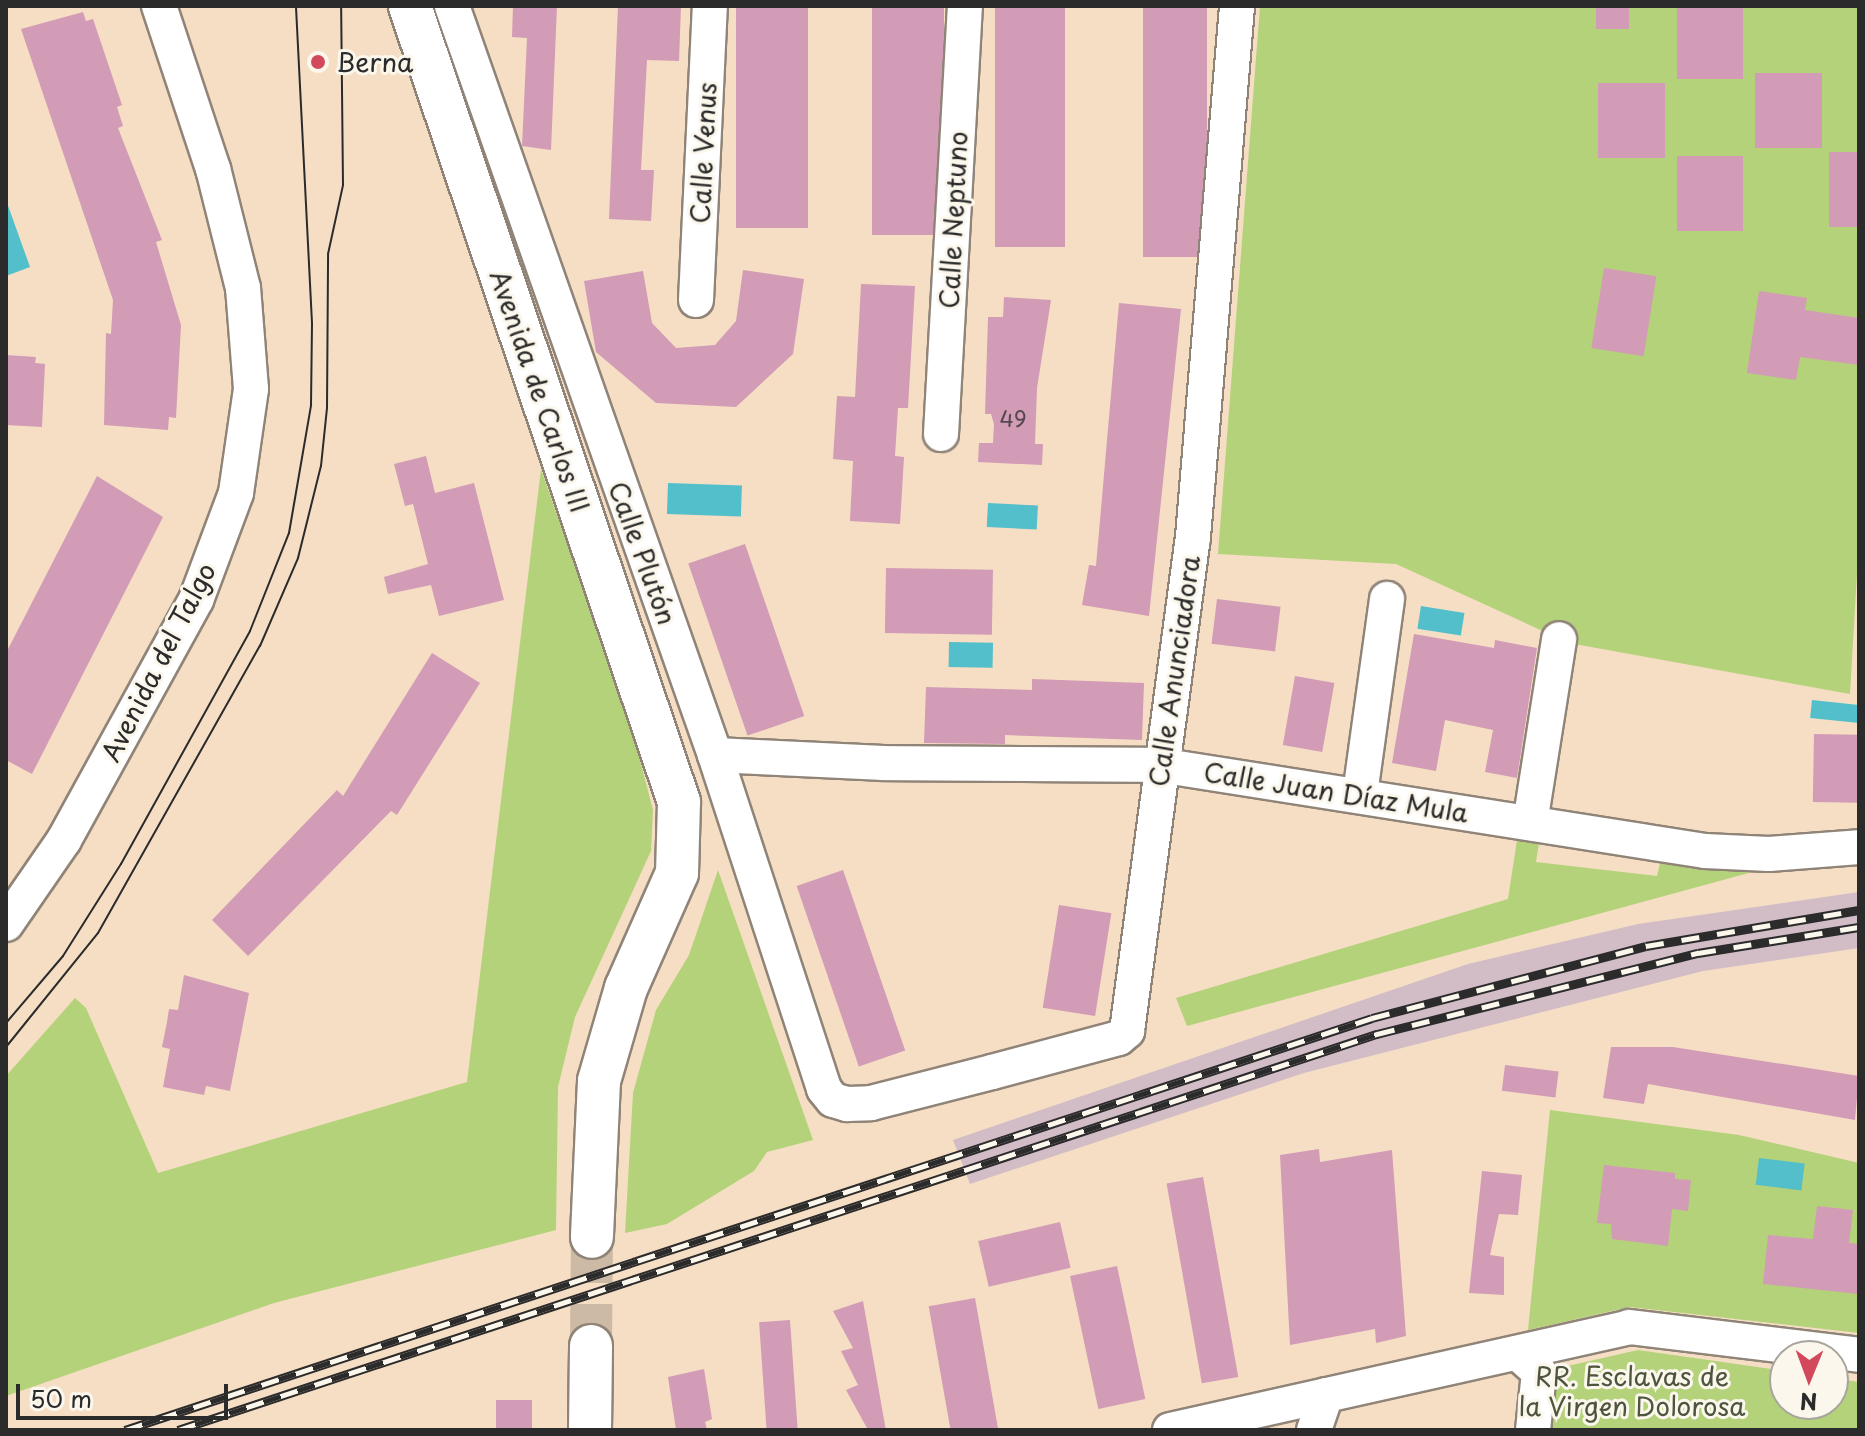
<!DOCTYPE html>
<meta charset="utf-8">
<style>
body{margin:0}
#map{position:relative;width:1865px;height:1436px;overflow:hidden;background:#f5dec4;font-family:"Playpen Sans",sans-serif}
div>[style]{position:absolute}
.industrial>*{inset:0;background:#d2bdc7}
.green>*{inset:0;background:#b4d279}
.water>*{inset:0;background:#52bfcb;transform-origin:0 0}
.building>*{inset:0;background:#d29bb6;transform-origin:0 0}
.tertiary-tunnel>*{height:42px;margin-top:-21px;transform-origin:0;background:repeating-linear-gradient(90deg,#cdbaa5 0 42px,transparent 0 63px)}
.roads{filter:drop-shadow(2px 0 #908478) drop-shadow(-2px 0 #908478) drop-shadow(0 2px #908478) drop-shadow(0 -2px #908478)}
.minor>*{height:34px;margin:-17px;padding:0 17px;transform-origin:17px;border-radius:17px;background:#fff}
.tertiary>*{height:42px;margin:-21px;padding:0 21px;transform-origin:21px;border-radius:21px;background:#fff}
.tram>*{height:2px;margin:-1px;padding:0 1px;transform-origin:1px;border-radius:1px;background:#2b2b2b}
.rail>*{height:9px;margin-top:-4.5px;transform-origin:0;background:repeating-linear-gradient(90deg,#fbf7ec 0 18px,#2b2b2b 0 36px);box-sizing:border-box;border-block:2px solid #2b2b2b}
.dots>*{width:22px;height:22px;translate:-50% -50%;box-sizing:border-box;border:4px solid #fbf7ec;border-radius:50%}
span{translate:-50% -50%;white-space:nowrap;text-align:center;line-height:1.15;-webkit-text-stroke:6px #fbf7ec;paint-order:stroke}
.number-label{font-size:22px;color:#55474e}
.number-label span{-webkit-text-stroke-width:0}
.poi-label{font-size:26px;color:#2b2b2b}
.left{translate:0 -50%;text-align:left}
.street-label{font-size:26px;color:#2b2b2b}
.park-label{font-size:26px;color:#4d553e}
.frame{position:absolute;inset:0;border:8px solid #2b2b2b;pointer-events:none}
.north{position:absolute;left:1769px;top:1340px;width:80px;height:80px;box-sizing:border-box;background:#fbf7ec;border:2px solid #a8a59f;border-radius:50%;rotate:181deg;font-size:22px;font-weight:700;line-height:32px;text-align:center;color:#2b2b2b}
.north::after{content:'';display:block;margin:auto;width:28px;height:36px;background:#d1495b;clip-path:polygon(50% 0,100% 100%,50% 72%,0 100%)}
.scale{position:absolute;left:16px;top:1384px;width:212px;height:36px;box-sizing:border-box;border:4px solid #2b2b2b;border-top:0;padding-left:10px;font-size:24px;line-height:28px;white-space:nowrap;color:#2b2b2b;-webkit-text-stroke:6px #fbf7ec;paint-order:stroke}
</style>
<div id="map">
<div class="industrial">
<i style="clip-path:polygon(1859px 892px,1859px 948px,1703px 971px,1304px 1073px,970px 1184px,953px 1140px,1468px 964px,1638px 924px)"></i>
</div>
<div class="green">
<i style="clip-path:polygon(1260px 6px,1859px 6px,1859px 539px,1850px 694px,1569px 643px,1396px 564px,1218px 554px)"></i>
<i style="clip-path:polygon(541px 469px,632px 730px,653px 810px,651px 851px,575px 1017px,558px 1087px,556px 1230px,274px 1303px,6px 1396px,6px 1076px,75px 998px,86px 1008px,158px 1173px,467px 1082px)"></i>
<i style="clip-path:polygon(1517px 840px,1539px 843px,1536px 862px,1657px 876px,1661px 859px,1756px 871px,1187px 1026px,1176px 998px,1508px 899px)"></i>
<i style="clip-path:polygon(718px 870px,813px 1140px,767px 1152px,754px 1171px,667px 1224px,625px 1233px,633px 1093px,656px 1010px,689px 955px)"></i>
<i style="clip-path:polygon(1550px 1110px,1739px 1135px,1859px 1163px,1859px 1333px,1630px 1307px,1528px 1330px)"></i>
<i style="clip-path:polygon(1638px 1350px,1785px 1371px,1785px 1404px,1833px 1404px,1833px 1378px,1859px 1382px,1859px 1430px,1548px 1430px,1559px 1368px)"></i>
</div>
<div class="water">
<i style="clip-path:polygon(6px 200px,30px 267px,6px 276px)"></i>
<i style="left:668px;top:483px;width:74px;height:31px;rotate:2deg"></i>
<i style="left:988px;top:503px;width:50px;height:24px;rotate:3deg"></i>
<i style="left:1421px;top:606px;width:44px;height:23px;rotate:9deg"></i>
<i style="left:949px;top:642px;width:44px;height:25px;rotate:1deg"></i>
<i style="left:1812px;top:700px;width:47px;height:18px;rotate:6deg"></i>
<i style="left:1759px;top:1158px;width:46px;height:27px;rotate:7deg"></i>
</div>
<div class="building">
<i style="clip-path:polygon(513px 6px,557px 6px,551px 150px,522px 146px,527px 38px,512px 37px)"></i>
<i style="clip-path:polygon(618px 6px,681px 6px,679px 61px,647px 60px,641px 170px,654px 170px,651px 221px,609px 219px)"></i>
<i style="left:736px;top:6px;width:72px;height:222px"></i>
<i style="left:872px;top:6px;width:72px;height:229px"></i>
<i style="left:995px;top:6px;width:70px;height:241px"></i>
<i style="left:1143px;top:6px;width:64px;height:251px"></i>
<i style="left:1596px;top:6px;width:33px;height:23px"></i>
<i style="left:1677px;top:6px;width:66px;height:73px"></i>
<i style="clip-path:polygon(83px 12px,86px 21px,93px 19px,122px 105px,117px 107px,123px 126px,118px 128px,162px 240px,156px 242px,181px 325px,176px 418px,169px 417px,168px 430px,104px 425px,106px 333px,111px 334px,113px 300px,21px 29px)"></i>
<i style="left:1755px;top:73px;width:67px;height:75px"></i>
<i style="left:1665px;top:83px;width:75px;height:67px;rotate:90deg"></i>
<i style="left:1829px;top:152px;width:30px;height:75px"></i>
<i style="left:1677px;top:156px;width:66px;height:75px"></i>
<i style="left:1604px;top:268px;width:53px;height:81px;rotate:9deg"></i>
<i style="clip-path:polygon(743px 270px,804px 279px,793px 354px,736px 407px,656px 403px,596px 352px,584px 281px,643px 271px,652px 323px,676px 348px,715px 345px,736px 321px)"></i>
<i style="clip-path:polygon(861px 284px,915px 286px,908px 408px,898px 408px,895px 456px,904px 457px,900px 524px,850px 521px,853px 461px,833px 459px,837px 396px,855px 397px)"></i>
<i style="clip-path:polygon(1759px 291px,1807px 298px,1805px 310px,1859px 318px,1859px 365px,1800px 357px,1796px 380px,1747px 373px)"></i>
<i style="clip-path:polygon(1004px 297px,1051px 300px,1037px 388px,1035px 444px,1043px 444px,1042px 465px,978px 462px,979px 443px,993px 443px,994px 424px,991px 414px,985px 414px,988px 317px,1003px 317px)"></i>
<i style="clip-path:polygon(1119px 303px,1181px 309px,1149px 616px,1082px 605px,1089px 565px,1096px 566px)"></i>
<i style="clip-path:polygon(6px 355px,36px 357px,35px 363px,45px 364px,42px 427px,6px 425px)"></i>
<i style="clip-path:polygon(426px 456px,435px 493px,474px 483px,504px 600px,439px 616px,431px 585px,388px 594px,384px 577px,428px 564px,413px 504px,405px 506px,394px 464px)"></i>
<i style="clip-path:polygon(97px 476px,163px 517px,32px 774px,6px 760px,6px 653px)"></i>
<i style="left:745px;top:544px;width:182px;height:60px;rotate:71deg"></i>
<i style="left:886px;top:568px;width:107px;height:65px;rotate:1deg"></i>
<i style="left:1217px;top:599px;width:64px;height:45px;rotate:7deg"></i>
<i style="clip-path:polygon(1414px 634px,1494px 648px,1495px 640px,1537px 648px,1517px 778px,1485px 772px,1493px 730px,1445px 720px,1436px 771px,1392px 763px)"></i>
<i style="clip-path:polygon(432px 653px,480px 683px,397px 815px,391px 811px,248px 956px,212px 920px,337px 790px,343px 796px)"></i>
<i style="left:1295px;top:676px;width:40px;height:70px;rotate:10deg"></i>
<i style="clip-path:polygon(1032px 679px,1144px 683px,1142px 740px,1005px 735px,1005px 744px,924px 743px,926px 687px,1032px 690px)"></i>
<i style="left:1814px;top:734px;width:45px;height:68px;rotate:1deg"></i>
<i style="left:843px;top:870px;width:191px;height:49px;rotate:71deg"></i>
<i style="left:1059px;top:905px;width:53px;height:104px;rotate:9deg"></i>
<i style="clip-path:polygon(184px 975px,249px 993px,230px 1091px,206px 1086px,204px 1095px,163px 1087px,170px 1049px,162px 1047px,167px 1022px,169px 1009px,178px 1010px)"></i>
<i style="clip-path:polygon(1611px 1047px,1673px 1047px,1859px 1076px,1855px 1120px,1648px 1084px,1644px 1104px,1603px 1098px)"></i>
<i style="left:1505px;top:1065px;width:54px;height:26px;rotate:7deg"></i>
<i style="clip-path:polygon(1319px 1149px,1320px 1162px,1392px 1150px,1406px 1336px,1376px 1343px,1375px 1329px,1290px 1345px,1280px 1155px)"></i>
<i style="clip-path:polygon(1604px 1165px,1675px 1173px,1675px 1179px,1691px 1180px,1688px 1211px,1672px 1209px,1668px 1246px,1612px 1239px,1611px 1224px,1597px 1223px)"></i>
<i style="clip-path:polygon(1482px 1171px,1522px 1175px,1518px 1215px,1499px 1214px,1490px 1255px,1504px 1257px,1504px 1295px,1469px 1293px)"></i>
<i style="left:1203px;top:1177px;width:203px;height:37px;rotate:80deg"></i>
<i style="clip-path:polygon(1817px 1206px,1853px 1210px,1849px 1243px,1859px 1244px,1859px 1294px,1763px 1284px,1768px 1235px,1813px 1239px)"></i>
<i style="left:1060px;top:1222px;width:47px;height:84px;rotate:77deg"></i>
<i style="left:1117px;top:1266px;width:136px;height:48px;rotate:78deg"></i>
<i style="left:975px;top:1298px;width:134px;height:47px;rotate:80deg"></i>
<i style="clip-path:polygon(863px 1301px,885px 1425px,886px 1430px,868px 1430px,846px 1390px,858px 1385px,841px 1351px,853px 1348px,833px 1311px)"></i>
<i style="left:790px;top:1320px;width:110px;height:31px;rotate:86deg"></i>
<i style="clip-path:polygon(704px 1369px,712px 1419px,705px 1422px,707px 1430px,676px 1430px,668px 1377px)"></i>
<i style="left:496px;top:1400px;width:36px;height:30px"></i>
</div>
<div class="tertiary-tunnel">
<i style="left:591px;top:1346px;width:109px;rotate:-89.5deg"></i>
</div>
<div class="roads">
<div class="minor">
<i style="left:452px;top:6px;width:794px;rotate:70.65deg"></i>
<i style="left:715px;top:755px;width:351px;rotate:71.9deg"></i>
<i style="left:824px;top:1089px;width:14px;rotate:51deg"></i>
<i style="left:833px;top:1100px;width:15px;rotate:16deg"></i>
<i style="left:847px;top:1104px;width:24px;rotate:-2deg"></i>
<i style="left:871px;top:1103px;width:125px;rotate:-14.4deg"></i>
<i style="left:992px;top:1072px;width:131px;rotate:-15deg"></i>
<i style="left:1119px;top:1038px;width:11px;rotate:-41deg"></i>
<i style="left:1127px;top:1031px;width:498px;rotate:-82.4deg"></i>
<i style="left:1193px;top:537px;width:533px;rotate:-85.26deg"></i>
<i style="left:696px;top:300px;width:294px;rotate:-87.3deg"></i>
<i style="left:941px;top:434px;width:429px;rotate:-86.8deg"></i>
<i style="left:715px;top:755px;width:169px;rotate:2.7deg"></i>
<i style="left:884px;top:763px;width:275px;rotate:0.4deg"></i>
<i style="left:1159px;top:765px;width:553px;rotate:8.95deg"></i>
<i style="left:1705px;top:851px;width:64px;rotate:2.7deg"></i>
<i style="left:1769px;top:854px;width:90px;rotate:-4.4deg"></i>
<i style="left:1360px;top:794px;width:197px;rotate:-82.1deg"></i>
<i style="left:1530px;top:823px;width:186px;rotate:-81deg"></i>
<i style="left:6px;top:924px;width:102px;rotate:-55.4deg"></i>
<i style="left:64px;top:840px;width:274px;rotate:-61.2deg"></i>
<i style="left:196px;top:600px;width:114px;rotate:-69.5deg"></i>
<i style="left:236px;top:493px;width:105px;rotate:-81.8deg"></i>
<i style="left:251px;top:389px;width:101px;rotate:-94.5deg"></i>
<i style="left:243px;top:288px;width:123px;rotate:-104.1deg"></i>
<i style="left:213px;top:169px;width:172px;rotate:-108.3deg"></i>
<i style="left:1520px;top:1355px;width:25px;rotate:42deg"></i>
<i style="left:1539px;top:1372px;width:58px;rotate:95.9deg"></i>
<i style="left:1170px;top:1430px;width:470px;rotate:-12.6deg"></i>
<i style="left:1629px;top:1327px;width:232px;rotate:6.9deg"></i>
<i style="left:1314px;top:1430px;width:37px;rotate:-71deg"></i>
</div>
<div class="tertiary">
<i style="left:410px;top:6px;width:840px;rotate:71.33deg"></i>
<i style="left:679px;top:802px;width:71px;rotate:91.6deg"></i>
<i style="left:677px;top:873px;width:126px;rotate:113.9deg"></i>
<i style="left:626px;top:988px;width:97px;rotate:106.2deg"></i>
<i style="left:599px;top:1081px;width:156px;rotate:92.6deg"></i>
<i style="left:590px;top:1430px;width:84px;rotate:-89.3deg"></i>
</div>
</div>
<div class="tram">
<i style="left:6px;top:1023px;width:88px;rotate:-49.6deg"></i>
<i style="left:63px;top:956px;width:109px;rotate:-57.8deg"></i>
<i style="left:121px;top:864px;width:266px;rotate:-61deg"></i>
<i style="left:250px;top:631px;width:105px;rotate:-68.3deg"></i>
<i style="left:289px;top:533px;width:130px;rotate:-80.2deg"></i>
<i style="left:311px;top:405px;width:82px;rotate:-89.3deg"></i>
<i style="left:312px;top:323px;width:317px;rotate:-92.9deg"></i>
<i style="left:6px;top:1047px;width:146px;rotate:-51.1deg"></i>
<i style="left:98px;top:933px;width:330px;rotate:-60.6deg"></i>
<i style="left:260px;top:646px;width:96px;rotate:-66.6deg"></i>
<i style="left:298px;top:558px;width:95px;rotate:-76deg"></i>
<i style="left:321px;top:466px;width:58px;rotate:-84.1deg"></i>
<i style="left:327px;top:408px;width:154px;rotate:-89.6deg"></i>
<i style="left:328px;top:254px;width:71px;rotate:-77.7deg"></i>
<i style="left:343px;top:185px;width:179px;rotate:-90.6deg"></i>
</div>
<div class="rail">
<i style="left:125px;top:1430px;width:1313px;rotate:-18.28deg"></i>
<i style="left:1372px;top:1018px;width:283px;rotate:-14.7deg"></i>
<i style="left:1646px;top:946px;width:216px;rotate:-9.6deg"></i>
<i style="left:178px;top:1430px;width:1263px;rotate:-18.28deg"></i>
<i style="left:1377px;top:1034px;width:331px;rotate:-14.2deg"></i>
<i style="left:1698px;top:953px;width:163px;rotate:-9.2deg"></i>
</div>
<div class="dots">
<i style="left:318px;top:62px;background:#d1495b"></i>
</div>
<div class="number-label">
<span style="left:1013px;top:418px">49</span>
</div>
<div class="poi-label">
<span class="left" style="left:336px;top:62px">Berna</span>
</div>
<div class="street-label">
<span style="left:703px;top:153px;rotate:-87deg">Calle Venus</span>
<span style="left:953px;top:220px;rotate:-87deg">Calle Neptuno</span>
<span style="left:540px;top:391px;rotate:71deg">Avenida de Carlos III</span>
<span style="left:643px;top:553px;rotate:70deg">Calle Plutón</span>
<span style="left:158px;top:662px;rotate:-63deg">Avenida del Talgo</span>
<span style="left:1174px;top:671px;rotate:-82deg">Calle Anunciadora</span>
<span style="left:1336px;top:792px;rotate:9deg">Calle Juan Díaz Mula</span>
</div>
<div class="park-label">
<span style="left:1632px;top:1391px">RR. Esclavas de<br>la Virgen Dolorosa</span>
</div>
<div class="frame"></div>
<div class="north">N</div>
<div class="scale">50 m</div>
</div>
